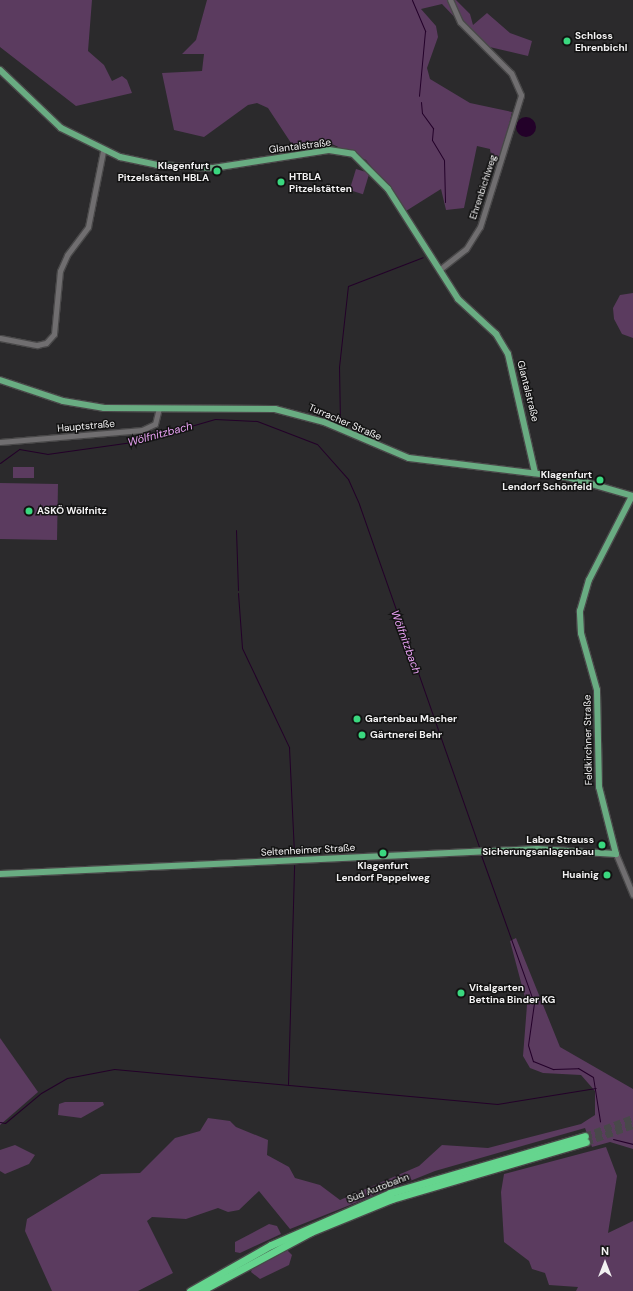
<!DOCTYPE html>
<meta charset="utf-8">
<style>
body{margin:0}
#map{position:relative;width:633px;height:1291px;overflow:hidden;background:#2b2a2c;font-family:"DM Sans",sans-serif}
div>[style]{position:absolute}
.green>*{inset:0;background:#5b3b5f;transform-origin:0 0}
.water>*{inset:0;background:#230129}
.round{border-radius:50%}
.stream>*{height:1px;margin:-0.5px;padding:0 0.5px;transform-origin:0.5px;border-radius:0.5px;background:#230129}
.highway-tunnel>*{height:7px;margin-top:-3.5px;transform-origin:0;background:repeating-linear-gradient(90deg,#49484a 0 7px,transparent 0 10.5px)}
.roads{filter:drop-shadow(1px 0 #494849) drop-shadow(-1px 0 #494849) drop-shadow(0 1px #494849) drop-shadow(0 -1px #494849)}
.minor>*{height:5px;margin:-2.5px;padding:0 2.5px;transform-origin:2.5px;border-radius:2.5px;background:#706e70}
.major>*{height:6px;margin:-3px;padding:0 3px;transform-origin:3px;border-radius:3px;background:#69ac82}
.highway>*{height:7px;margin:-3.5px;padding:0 3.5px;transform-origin:3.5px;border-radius:3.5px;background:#65d58e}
.dots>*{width:11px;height:11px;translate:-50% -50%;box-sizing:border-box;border:2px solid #131313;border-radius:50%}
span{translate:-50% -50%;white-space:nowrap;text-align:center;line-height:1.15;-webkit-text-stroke:3px #131313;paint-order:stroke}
.poi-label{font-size:10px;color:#f2f1f2;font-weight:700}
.left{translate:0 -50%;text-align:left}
.right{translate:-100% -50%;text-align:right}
.street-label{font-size:10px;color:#f2f1f2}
.water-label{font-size:11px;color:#eaa2f5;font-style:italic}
.north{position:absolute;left:585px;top:1243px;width:40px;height:40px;-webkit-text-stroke:3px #131313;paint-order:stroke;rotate:0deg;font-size:11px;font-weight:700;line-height:16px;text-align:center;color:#f2f1f2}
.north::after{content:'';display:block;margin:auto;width:14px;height:18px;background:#f2f1f2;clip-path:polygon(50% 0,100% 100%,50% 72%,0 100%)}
</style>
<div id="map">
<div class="green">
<i style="clip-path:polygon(0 0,92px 0,88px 51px,104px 65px,112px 81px,122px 76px,127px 80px,132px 93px,76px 106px,0 47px)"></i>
<i style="clip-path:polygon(207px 0,456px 0,470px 14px,473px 25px,487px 13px,510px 33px,532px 41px,528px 56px,481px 45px,442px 4px,421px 9px,436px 26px,438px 37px,427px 68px,430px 79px,470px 103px,512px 112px,501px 158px,491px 156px,490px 149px,477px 146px,464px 208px,446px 210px,441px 189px,406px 211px,366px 160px,332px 144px,295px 149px,268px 108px,257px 103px,248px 105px,204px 137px,174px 130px,162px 73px,202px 71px,204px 54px,182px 54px,196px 40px)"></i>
<i style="left:356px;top:169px;width:14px;height:22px;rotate:17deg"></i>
<i style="clip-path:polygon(633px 293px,633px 338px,622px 334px,614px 319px,613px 308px,620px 295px)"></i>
<i style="left:13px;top:467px;width:21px;height:11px"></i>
<i style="left:0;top:483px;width:58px;height:56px;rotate:1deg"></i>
<i style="clip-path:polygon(516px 938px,560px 1047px,633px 1089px,633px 1149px,610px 1142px,592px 1147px,585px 1128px,435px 1171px,290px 1229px,259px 1191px,239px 1210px,228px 1212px,218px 1208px,186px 1219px,152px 1217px,147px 1221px,173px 1273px,138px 1291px,52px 1291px,25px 1231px,27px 1219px,101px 1174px,140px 1173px,175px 1138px,200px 1131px,208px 1118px,230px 1121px,236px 1127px,268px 1140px,267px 1155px,289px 1167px,295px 1178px,320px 1185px,340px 1200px,419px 1166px,442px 1145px,488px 1148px,581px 1124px,595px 1115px,595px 1091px,581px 1075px,543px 1073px,530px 1068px,523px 1056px,527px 1005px,510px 941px)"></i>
<i style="clip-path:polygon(0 1038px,38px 1092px,0 1125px)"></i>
<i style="clip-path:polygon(65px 1102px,103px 1102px,104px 1105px,81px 1118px,58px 1115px,59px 1104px)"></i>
<i style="clip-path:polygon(15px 1145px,35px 1155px,29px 1164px,5px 1174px,0 1171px,0 1150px)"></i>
<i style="clip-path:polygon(606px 1147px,617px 1176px,608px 1233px,633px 1221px,633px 1291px,576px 1291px,578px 1287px,549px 1285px,545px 1273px,532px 1269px,529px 1261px,504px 1242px,501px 1192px,504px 1174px)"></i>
<i style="clip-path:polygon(269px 1224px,277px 1226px,281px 1234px,240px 1253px,235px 1252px,235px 1242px)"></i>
<i style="clip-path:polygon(286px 1249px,292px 1255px,289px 1265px,260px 1279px,251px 1272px,253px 1266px)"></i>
</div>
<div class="water">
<i class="round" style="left:516px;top:117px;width:20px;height:20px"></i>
</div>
<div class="stream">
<i style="left:412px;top:0;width:34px;rotate:67deg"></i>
<i style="left:425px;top:31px;width:65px;rotate:95.3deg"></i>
<i style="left:421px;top:102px;width:11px;rotate:85deg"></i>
<i style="left:422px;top:113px;width:19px;rotate:54deg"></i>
<i style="left:433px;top:128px;width:12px;rotate:95deg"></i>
<i style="left:432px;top:140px;width:23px;rotate:59deg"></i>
<i style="left:444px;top:160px;width:42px;rotate:88.6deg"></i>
<i style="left:340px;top:423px;width:56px;rotate:-91deg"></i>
<i style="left:339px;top:367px;width:81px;rotate:-83.7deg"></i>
<i style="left:348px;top:286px;width:80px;rotate:-21.1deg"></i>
<i style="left:0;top:463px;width:24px;rotate:-36deg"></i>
<i style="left:19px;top:449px;width:28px;rotate:10deg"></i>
<i style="left:47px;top:454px;width:93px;rotate:-8deg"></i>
<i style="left:139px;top:441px;width:79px;rotate:-16.1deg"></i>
<i style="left:215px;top:419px;width:42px;rotate:2.7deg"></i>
<i style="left:257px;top:421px;width:64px;rotate:21deg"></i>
<i style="left:317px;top:444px;width:47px;rotate:48.5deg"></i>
<i style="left:348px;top:479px;width:27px;rotate:66deg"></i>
<i style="left:359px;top:504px;width:367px;rotate:70.7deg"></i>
<i style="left:236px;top:530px;width:60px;rotate:88.1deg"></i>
<i style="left:238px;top:593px;width:55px;rotate:85.8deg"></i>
<i style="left:242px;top:648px;width:110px;rotate:64.6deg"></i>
<i style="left:289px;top:747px;width:106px;rotate:87.3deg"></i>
<i style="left:481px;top:855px;width:157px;rotate:70.3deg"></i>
<i style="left:534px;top:1003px;width:42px;rotate:98.1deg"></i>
<i style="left:528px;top:1045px;width:17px;rotate:73deg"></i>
<i style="left:533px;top:1061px;width:22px;rotate:22deg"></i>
<i style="left:553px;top:1069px;width:25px;rotate:-2deg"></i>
<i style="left:578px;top:1068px;width:17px;rotate:31deg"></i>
<i style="left:593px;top:1077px;width:45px;rotate:81deg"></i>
<i style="left:288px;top:1084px;width:219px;rotate:-88.4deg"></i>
<i style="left:0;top:1122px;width:5px;rotate:11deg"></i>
<i style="left:5px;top:1123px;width:47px;rotate:-39.8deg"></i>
<i style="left:41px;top:1093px;width:30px;rotate:-30deg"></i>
<i style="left:67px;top:1078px;width:48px;rotate:-10.8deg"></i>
<i style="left:114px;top:1069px;width:385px;rotate:5.2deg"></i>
<i style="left:497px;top:1104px;width:100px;rotate:-9.2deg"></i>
<i style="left:613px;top:1139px;width:21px;rotate:14deg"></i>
</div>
<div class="highway-tunnel">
<i style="left:585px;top:1136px;width:51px;rotate:-20.6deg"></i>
<i style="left:586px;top:1142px;width:50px;rotate:-19.9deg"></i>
</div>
<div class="roads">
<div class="minor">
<i style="left:439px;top:270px;width:34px;rotate:-38deg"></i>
<i style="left:466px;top:249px;width:26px;rotate:-58deg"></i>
<i style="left:480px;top:227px;width:138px;rotate:-72.7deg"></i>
<i style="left:521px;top:95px;width:24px;rotate:-114deg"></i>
<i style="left:511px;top:73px;width:72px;rotate:-135deg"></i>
<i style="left:460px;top:22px;width:24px;rotate:-114deg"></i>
<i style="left:0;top:338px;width:38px;rotate:11deg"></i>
<i style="left:37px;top:345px;width:9px;rotate:-13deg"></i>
<i style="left:46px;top:343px;width:12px;rotate:-48deg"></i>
<i style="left:54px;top:334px;width:63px;rotate:-84.6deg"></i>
<i style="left:60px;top:271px;width:17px;rotate:-66deg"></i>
<i style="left:67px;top:255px;width:35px;rotate:-53deg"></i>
<i style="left:88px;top:227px;width:77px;rotate:-78.8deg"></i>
<i style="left:0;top:442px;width:143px;rotate:-4.8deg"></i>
<i style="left:142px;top:430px;width:14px;rotate:-25deg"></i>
<i style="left:155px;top:424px;width:16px;rotate:-76deg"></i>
<i style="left:616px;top:854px;width:44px;rotate:67.5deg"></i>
</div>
<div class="major">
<i style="left:0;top:70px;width:84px;rotate:43.6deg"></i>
<i style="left:61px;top:128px;width:66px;rotate:26.2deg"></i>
<i style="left:120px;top:157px;width:38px;rotate:12deg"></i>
<i style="left:157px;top:165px;width:56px;rotate:3.1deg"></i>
<i style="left:213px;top:168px;width:117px;rotate:-8.8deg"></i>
<i style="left:329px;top:150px;width:24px;rotate:9deg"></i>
<i style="left:353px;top:154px;width:49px;rotate:45deg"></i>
<i style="left:388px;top:189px;width:130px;rotate:57.5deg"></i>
<i style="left:458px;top:299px;width:52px;rotate:42.6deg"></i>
<i style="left:496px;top:334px;width:23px;rotate:59deg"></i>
<i style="left:508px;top:354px;width:122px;rotate:77.2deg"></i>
<i style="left:0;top:380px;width:66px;rotate:18.4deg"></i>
<i style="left:63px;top:401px;width:42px;rotate:9.7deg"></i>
<i style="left:104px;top:408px;width:171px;rotate:0.3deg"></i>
<i style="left:275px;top:409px;width:51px;rotate:14.9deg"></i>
<i style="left:324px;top:422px;width:92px;rotate:23deg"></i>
<i style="left:409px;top:458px;width:163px;rotate:7deg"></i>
<i style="left:571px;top:478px;width:65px;rotate:16.2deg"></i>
<i style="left:0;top:874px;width:538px;rotate:-2.67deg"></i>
<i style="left:537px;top:849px;width:79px;rotate:3.6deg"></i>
<i style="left:616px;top:854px;width:69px;rotate:-104.2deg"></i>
<i style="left:599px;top:787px;width:97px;rotate:-91.2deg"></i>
<i style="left:597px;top:690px;width:59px;rotate:-105.7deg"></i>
<i style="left:581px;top:633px;width:22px;rotate:-93deg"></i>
<i style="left:580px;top:611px;width:32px;rotate:-74deg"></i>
<i style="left:589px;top:580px;width:94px;rotate:-62.9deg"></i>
</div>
<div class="highway">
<i style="left:190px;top:1291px;width:93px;rotate:-29.6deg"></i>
<i style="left:271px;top:1245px;width:130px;rotate:-23.6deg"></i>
<i style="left:390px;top:1193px;width:203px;rotate:-16.3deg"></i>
<i style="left:201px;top:1291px;width:125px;rotate:-28.2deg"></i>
<i style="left:311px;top:1232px;width:87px;rotate:-22.2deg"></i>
<i style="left:392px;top:1199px;width:202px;rotate:-16.4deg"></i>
</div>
</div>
<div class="dots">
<i style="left:567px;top:41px;background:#3ad87f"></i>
<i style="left:217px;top:171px;background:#3ad87f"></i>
<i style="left:281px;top:182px;background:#3ad87f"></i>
<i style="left:600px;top:480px;background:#3ad87f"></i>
<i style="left:29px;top:511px;background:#3ad87f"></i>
<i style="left:357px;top:719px;background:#3ad87f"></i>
<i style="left:362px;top:735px;background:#3ad87f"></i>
<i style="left:602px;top:845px;background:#3ad87f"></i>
<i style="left:383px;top:853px;background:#3ad87f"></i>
<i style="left:607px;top:875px;background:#3ad87f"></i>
<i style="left:461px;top:993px;background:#3ad87f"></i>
</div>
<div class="poi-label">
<span class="left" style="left:575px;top:41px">Schloss<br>Ehrenbichl</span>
<span class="right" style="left:209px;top:171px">Klagenfurt<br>Pitzelstätten HBLA</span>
<span class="left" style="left:289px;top:182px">HTBLA<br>Pitzelstätten</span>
<span class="right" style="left:592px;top:480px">Klagenfurt<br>Lendorf Schönfeld</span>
<span class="left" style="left:37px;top:511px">ASKÖ Wölfnitz</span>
<span class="left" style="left:365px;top:719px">Gartenbau Macher</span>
<span class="left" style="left:370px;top:735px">Gärtnerei Behr</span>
<span class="right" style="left:594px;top:845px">Labor Strauss<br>Sicherungsanlagenbau</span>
<span style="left:383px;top:871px">Klagenfurt<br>Lendorf Pappelweg</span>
<span class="right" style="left:599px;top:875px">Huainig</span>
<span class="left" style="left:469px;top:993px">Vitalgarten<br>Bettina Binder KG</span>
</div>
<div class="street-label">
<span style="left:300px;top:146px;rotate:-7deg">Glantalstraße</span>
<span style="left:483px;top:187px;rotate:-72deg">Ehrenbichlweg</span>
<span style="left:528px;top:391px;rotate:76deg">Glantalstraße</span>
<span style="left:345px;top:422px;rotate:23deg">Turracher Straße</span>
<span style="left:86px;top:426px;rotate:-5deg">Hauptstraße</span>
<span style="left:588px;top:740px;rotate:-91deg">Feldkirchner Straße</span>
<span style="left:308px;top:850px;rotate:-3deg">Seltenheimer Straße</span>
<span style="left:378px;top:1188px;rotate:-21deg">Süd Autobahn</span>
</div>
<div class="water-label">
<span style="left:160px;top:434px;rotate:-15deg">Wölfnitzbach</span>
<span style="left:406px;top:642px;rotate:70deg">Wölfnitzbach</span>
</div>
<div class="north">N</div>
</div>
